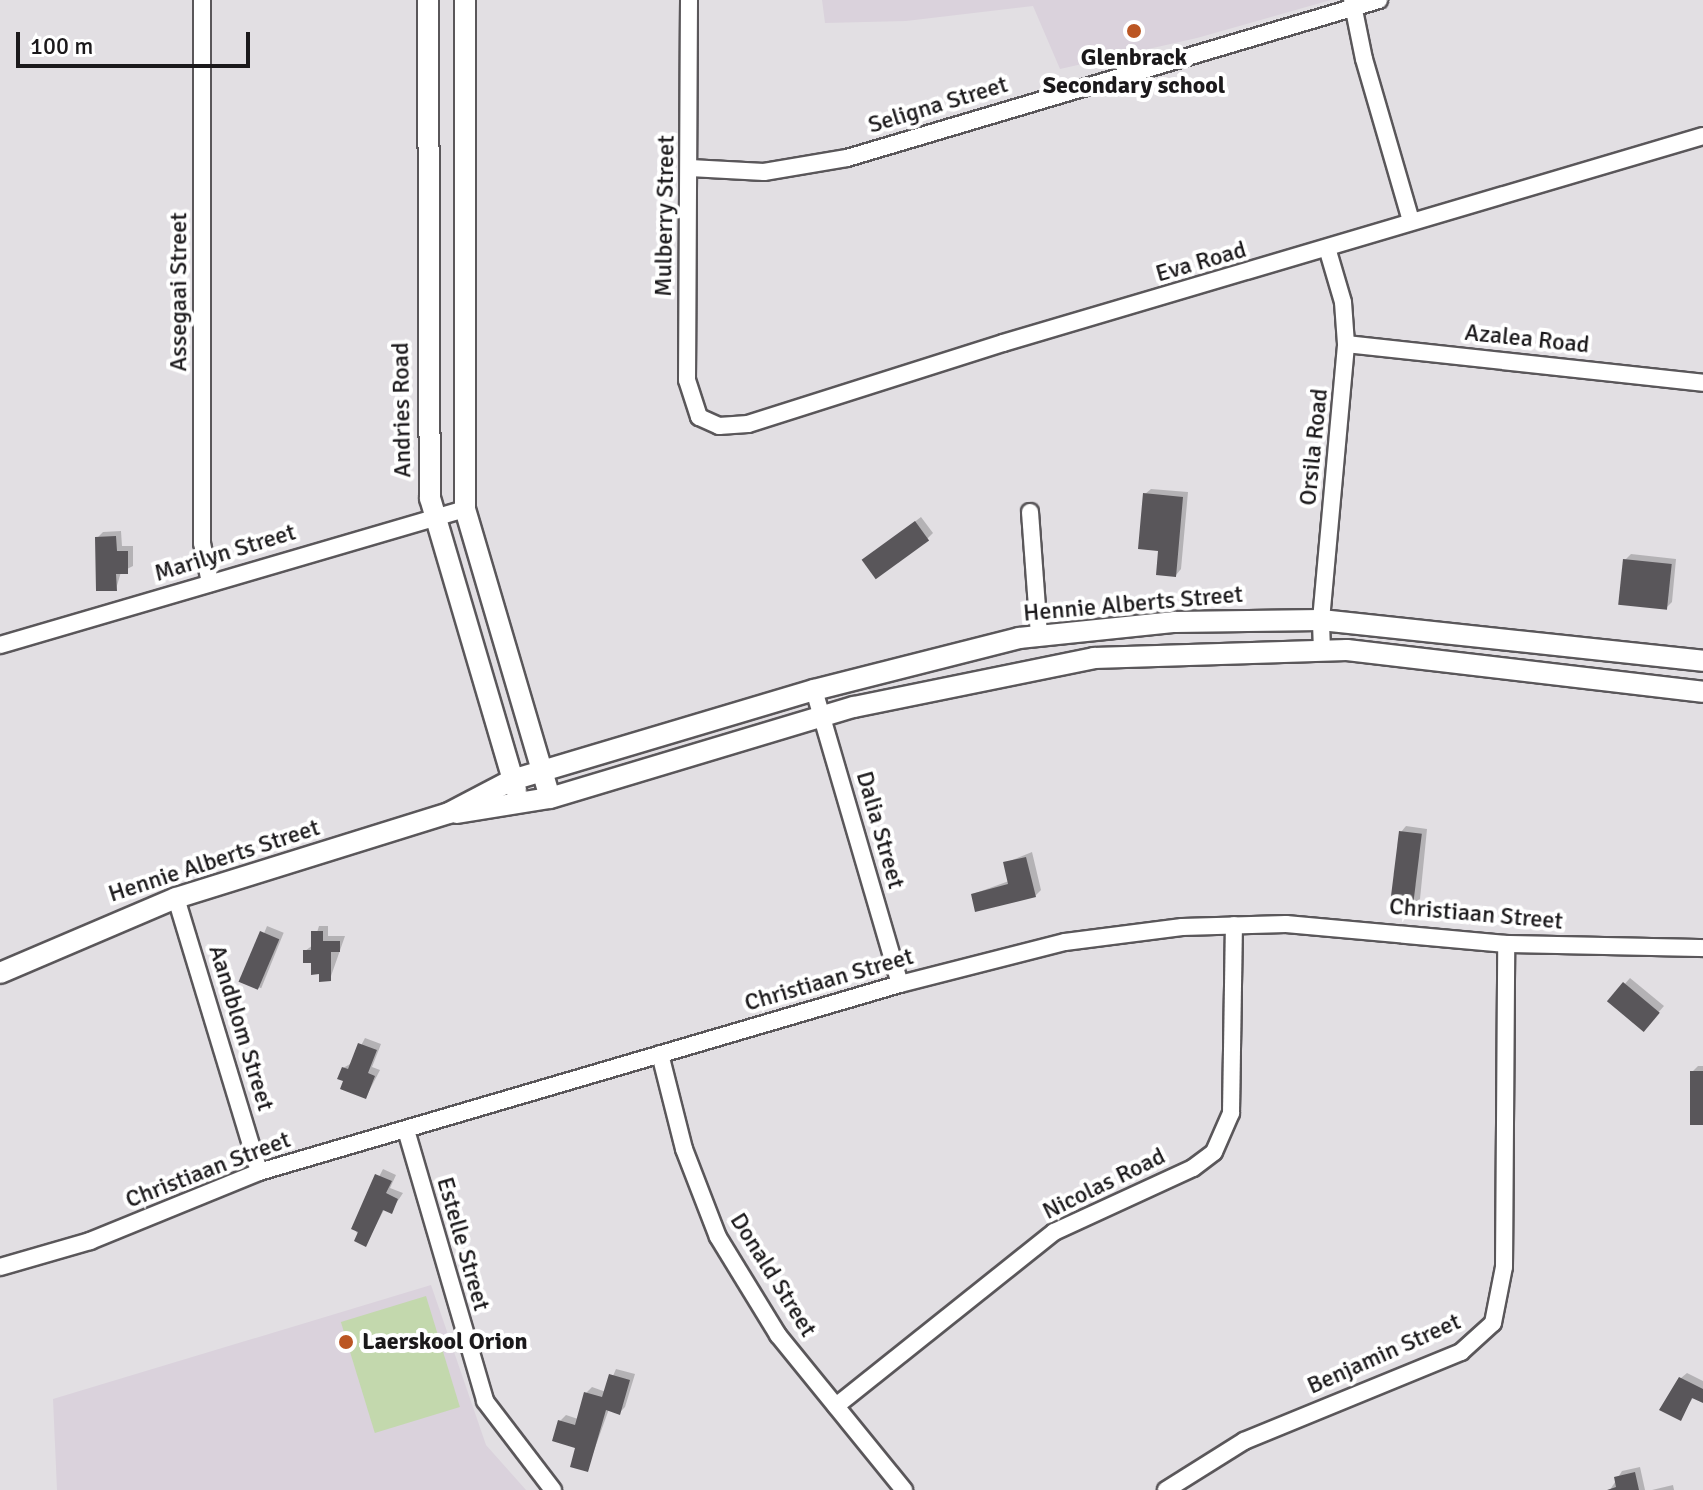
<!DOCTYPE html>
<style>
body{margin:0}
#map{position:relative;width:1703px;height:1490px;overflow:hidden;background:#e2dfe3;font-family:Signika,sans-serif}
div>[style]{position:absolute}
.built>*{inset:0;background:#dad2dc}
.green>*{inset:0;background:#c3d8ad;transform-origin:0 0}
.shadow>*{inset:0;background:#0003;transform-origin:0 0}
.building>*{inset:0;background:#59565a;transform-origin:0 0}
.roads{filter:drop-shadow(2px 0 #5a575a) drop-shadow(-2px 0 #5a575a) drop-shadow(0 2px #5a575a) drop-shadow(0 -2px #5a575a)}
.minor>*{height:16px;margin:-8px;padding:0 8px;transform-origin:8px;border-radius:8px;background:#fff}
.tertiary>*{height:20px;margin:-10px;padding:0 10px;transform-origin:10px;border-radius:10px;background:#fff}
.dots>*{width:22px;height:22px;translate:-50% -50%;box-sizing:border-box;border:4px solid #fff;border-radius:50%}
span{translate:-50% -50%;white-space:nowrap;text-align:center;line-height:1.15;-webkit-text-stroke:8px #fff;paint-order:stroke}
.poi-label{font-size:24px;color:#1b191b;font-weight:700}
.left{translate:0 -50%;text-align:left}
.street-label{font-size:24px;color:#1b191b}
.scale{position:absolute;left:16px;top:32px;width:234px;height:36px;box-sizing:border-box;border:4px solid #1b191b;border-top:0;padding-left:10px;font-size:24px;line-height:28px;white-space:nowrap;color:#1b191b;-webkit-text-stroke:6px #fff;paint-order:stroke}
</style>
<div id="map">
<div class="built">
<i style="clip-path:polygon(822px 0,1331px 0,1197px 38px,1060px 69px,1033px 6px,906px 21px,825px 23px)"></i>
<i style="clip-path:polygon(431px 1285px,486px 1445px,526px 1490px,57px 1490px,53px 1399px)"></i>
</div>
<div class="green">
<i style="left:426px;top:1296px;width:116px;height:89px;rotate:73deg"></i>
</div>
<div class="shadow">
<i style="clip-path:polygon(1151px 489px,1188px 492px,1181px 569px,1176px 575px,1161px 549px,1145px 494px)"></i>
<i style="clip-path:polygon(921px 517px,933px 533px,927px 539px,870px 555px)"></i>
<i style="clip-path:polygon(121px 531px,122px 546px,133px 546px,133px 566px,121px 572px,116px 589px,97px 538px,103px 532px)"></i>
<i style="clip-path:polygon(1631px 554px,1676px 559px,1672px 602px,1666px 608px,1625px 560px)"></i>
<i style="clip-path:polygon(1406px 826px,1427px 829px,1420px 899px,1414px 905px,1401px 832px)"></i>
<i style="clip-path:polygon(1032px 852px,1041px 890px,1035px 896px,973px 894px,1009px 881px,1005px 863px)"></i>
<i style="left:267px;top:926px;width:18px;height:60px;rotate:22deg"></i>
<i style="clip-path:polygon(319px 926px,328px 926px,328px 936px,345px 936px,330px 979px,305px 951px,313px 945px)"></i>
<i style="clip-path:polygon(1630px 978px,1664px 1006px,1649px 1023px,1610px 1001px)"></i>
<i style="clip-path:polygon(365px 1038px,381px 1044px,372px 1067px,380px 1070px,366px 1097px,346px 1080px,343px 1068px,352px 1063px)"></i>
<i style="clip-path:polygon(1698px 1066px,1703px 1066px,1703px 1123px,1692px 1072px)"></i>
<i style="clip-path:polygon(383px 1169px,396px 1175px,390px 1188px,403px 1193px,391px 1211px,385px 1208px,366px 1244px,353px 1228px)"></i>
<i style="clip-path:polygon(616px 1369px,635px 1374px,625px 1407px,620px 1412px,609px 1409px,587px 1470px,560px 1421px,566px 1415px,578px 1419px,586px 1393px,592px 1387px,606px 1392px)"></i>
<i style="clip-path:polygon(1687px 1373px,1703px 1381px,1703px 1400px,1694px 1396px,1680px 1419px,1681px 1378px)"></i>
<i style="clip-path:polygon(1640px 1467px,1645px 1490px,1610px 1490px,1622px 1471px)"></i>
<i style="clip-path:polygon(1673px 1485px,1674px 1490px,1652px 1490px)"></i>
</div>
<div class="building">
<i style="clip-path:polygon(1143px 493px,1183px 497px,1176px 577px,1156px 575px,1158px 551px,1138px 549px)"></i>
<i style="left:915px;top:521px;width:24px;height:66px;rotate:54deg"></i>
<i style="clip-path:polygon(116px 536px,117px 551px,128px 551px,128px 574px,116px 574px,117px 591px,96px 591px,95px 537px)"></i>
<i style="left:1623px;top:559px;width:49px;height:46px;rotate:6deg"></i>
<i style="left:1399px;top:831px;width:23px;height:73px;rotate:7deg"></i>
<i style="clip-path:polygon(1026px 857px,1036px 897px,975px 912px,971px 894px,1008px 884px,1003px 862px)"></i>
<i style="left:260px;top:931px;width:21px;height:55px;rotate:23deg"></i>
<i style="clip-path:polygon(311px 931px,323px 931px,323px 941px,340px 941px,340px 952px,331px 952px,331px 981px,319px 982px,319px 974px,311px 975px,311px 963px,303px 963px,303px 950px,311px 950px)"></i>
<i style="left:1623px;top:982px;width:48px;height:25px;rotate:40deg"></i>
<i style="clip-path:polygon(358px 1043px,377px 1050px,368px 1073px,375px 1076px,366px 1099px,340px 1089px,343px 1081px,337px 1079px,342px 1067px,348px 1069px)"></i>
<i style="left:1690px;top:1071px;width:13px;height:54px"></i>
<i style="clip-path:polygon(375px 1174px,392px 1181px,386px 1193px,398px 1199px,392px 1214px,383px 1210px,366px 1247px,354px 1241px,358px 1232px,351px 1229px)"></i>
<i style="clip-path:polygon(609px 1374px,630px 1380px,620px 1415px,606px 1410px,588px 1472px,570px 1467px,575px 1448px,552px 1441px,558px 1420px,575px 1425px,584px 1392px,602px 1397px)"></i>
<i style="clip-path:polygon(1679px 1377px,1703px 1389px,1703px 1403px,1692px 1398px,1681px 1421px,1659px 1410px)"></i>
<i style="clip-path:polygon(1635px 1472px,1639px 1490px,1607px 1490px,1616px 1487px,1614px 1477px)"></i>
</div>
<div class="roads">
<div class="minor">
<i style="left:202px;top:0;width:543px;rotate:90deg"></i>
<i style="left:202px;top:543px;width:41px;rotate:78.7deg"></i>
<i style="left:689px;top:0;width:380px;rotate:90.3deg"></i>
<i style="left:687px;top:380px;width:39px;rotate:72deg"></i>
<i style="left:699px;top:417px;width:22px;rotate:24deg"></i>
<i style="left:719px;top:426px;width:29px;rotate:-4deg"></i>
<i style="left:748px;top:424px;width:268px;rotate:-17.6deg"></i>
<i style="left:1003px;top:343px;width:730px;rotate:-16.47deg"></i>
<i style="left:1352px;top:0;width:60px;rotate:78.5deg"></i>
<i style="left:1364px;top:59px;width:169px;rotate:73.8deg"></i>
<i style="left:690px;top:168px;width:74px;rotate:3.1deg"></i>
<i style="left:764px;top:172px;width:84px;rotate:-9.6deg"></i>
<i style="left:847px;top:158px;width:555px;rotate:-16.54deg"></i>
<i style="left:1346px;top:344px;width:359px;rotate:6.2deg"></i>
<i style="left:1030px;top:512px;width:123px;rotate:85.8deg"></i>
<i style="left:0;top:645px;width:484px;rotate:-16.3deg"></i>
<i style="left:1322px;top:651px;width:31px;rotate:-92deg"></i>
<i style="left:1321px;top:620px;width:277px;rotate:-84.8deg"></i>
<i style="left:1346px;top:344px;width:42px;rotate:-94.1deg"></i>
<i style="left:1343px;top:302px;width:53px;rotate:-106.4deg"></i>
<i style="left:814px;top:690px;width:306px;rotate:73.7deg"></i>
<i style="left:176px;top:898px;width:286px;rotate:73.1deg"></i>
<i style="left:660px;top:1054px;width:98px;rotate:75.8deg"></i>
<i style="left:684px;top:1149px;width:94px;rotate:68.9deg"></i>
<i style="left:718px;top:1237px;width:115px;rotate:58.5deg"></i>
<i style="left:778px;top:1335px;width:200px;rotate:50.9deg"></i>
<i style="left:406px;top:1130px;width:282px;rotate:73.7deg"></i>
<i style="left:485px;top:1401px;width:112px;rotate:52.6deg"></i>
<i style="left:0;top:1267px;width:94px;rotate:-16.1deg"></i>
<i style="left:90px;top:1241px;width:183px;rotate:-22.2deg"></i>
<i style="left:259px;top:1172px;width:668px;rotate:-16.35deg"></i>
<i style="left:900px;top:984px;width:170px;rotate:-14.3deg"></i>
<i style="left:1065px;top:942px;width:118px;rotate:-7.3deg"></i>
<i style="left:1182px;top:927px;width:104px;rotate:-1.7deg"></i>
<i style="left:1286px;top:924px;width:221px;rotate:5.2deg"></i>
<i style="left:1506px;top:944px;width:197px;rotate:1.2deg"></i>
<i style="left:836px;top:1406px;width:279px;rotate:-38.6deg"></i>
<i style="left:1054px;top:1232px;width:153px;rotate:-24.7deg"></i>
<i style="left:1193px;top:1168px;width:26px;rotate:-37deg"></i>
<i style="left:1214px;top:1152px;width:43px;rotate:-66.4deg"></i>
<i style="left:1231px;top:1113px;width:188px;rotate:-89.1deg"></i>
<i style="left:1166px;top:1490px;width:92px;rotate:-32.1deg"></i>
<i style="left:1244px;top:1441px;width:235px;rotate:-22.3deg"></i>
<i style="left:1461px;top:1352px;width:43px;rotate:-42.2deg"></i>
<i style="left:1493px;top:1323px;width:57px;rotate:-78.9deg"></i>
<i style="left:1504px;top:1267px;width:323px;rotate:-89.6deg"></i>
</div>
<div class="tertiary">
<i style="left:428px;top:0;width:498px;rotate:89.8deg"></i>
<i style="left:430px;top:498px;width:305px;rotate:73.6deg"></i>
<i style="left:465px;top:0;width:509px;rotate:90deg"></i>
<i style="left:465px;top:509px;width:301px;rotate:73.6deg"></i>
<i style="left:457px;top:813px;width:94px;rotate:-9.2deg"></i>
<i style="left:550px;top:798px;width:317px;rotate:-16.7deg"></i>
<i style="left:854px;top:707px;width:245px;rotate:-11.5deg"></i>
<i style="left:1094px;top:658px;width:253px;rotate:-1.8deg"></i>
<i style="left:1347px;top:650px;width:358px;rotate:6.7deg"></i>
<i style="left:0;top:973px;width:191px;rotate:-23.1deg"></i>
<i style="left:176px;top:898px;width:286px;rotate:-17.3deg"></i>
<i style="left:449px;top:813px;width:71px;rotate:-27.6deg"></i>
<i style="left:512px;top:780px;width:315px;rotate:-16.6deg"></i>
<i style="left:814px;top:690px;width:211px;rotate:-14.2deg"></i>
<i style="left:1019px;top:638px;width:157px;rotate:-5.9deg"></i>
<i style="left:1175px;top:622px;width:146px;rotate:-0.8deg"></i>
<i style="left:1321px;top:620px;width:384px;rotate:6.1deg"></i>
</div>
</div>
<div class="dots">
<i style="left:1134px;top:31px;background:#bb5623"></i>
<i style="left:346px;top:1342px;background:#bb5623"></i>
</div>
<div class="poi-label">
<span style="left:1134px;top:72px">Glenbrack<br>Secondary school</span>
<span class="left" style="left:362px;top:1342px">Laerskool Orion</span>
</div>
<div class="street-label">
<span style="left:938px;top:105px;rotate:-17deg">Seligna Street</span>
<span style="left:665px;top:216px;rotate:-89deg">Mulberry Street</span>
<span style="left:1201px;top:262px;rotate:-16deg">Eva Road</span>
<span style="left:179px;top:292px;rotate:-90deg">Assegaai Street</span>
<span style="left:1527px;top:339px;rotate:6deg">Azalea Road</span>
<span style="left:402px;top:410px;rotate:-91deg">Andries Road</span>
<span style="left:1314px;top:447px;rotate:-84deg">Orsila Road</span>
<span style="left:225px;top:553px;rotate:-17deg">Marilyn Street</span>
<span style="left:1133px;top:604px;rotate:-5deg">Hennie Alberts Street</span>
<span style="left:880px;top:830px;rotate:74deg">Dalia Street</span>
<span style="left:214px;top:861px;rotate:-18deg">Hennie Alberts Street</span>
<span style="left:1476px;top:914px;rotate:5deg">Christiaan Street</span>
<span style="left:829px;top:980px;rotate:-16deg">Christiaan Street</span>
<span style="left:241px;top:1028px;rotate:73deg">Aandblom Street</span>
<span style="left:208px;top:1170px;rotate:-21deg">Christiaan Street</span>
<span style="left:1104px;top:1184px;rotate:-26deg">Nicolas Road</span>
<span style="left:463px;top:1244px;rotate:74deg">Estelle Street</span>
<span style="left:773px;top:1275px;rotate:58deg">Donald Street</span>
<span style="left:1384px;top:1354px;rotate:-24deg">Benjamin Street</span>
</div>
<div class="scale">100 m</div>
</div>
